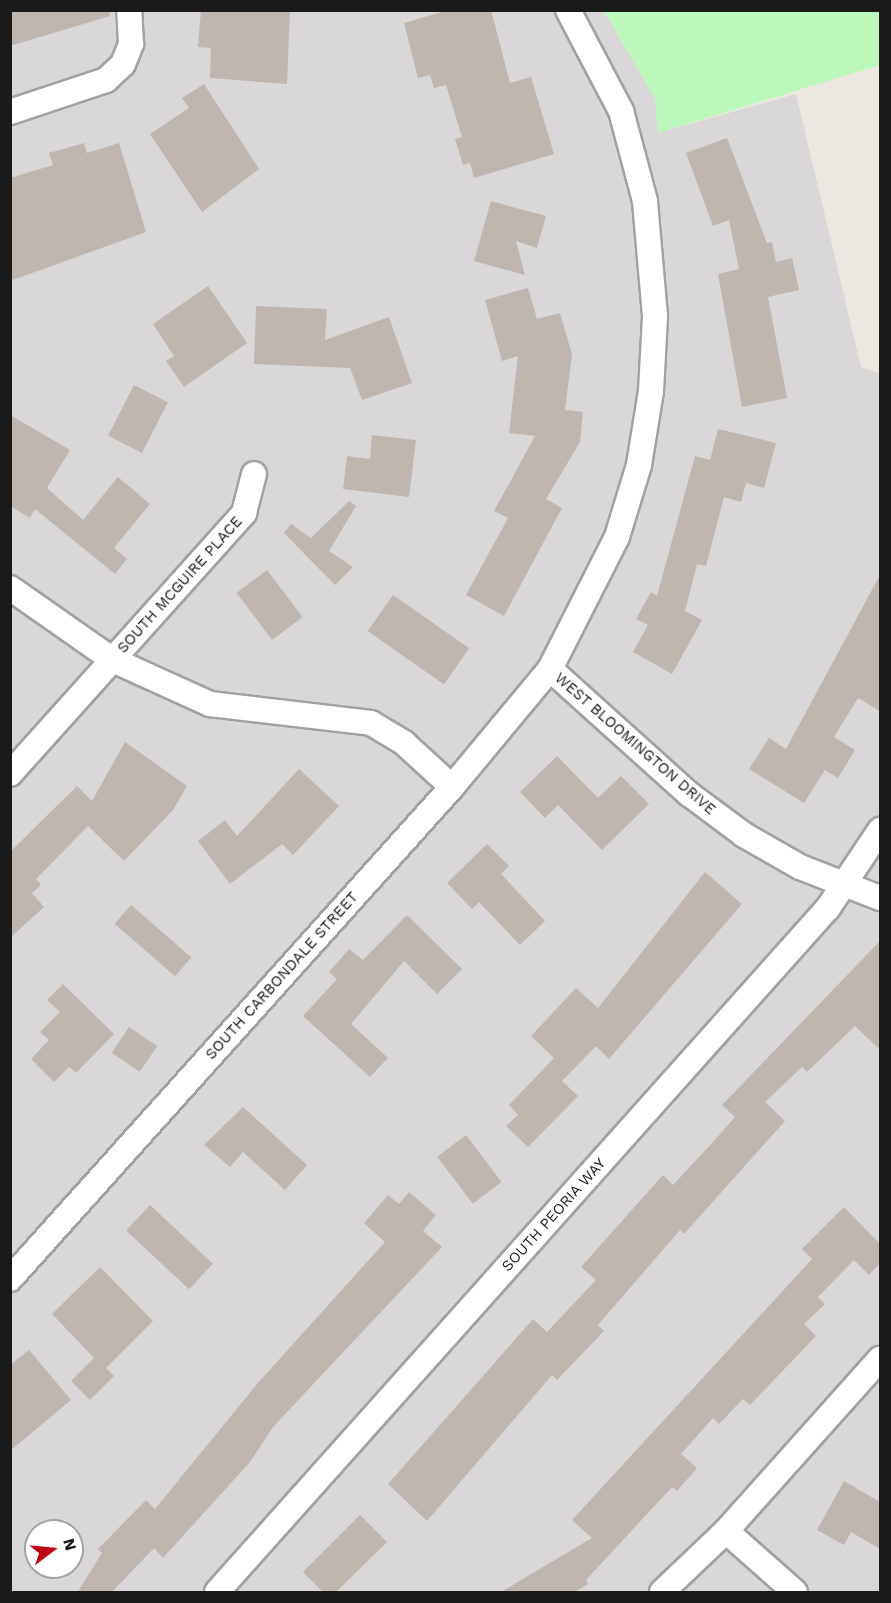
<!DOCTYPE html>
<style>
body{margin:0}
#map{position:relative;width:891px;height:1603px;overflow:hidden;background:#ece7e0;font-family:"Work Sans",sans-serif}
div>[style]{position:absolute}
.residential>*{inset:0;background:#d9d7d7}
.park>*{inset:0;background:#bcf7bc}
.building>*{inset:0;background:#c0b6b0;transform-origin:0 0}
.roads{filter:drop-shadow(2px 0 #a1a1a1) drop-shadow(-2px 0 #a1a1a1) drop-shadow(0 2px #a1a1a1) drop-shadow(0 -2px #a1a1a1)}
.minor>*{height:24px;margin:-12px;padding:0 12px;transform-origin:12px;border-radius:12px;background:#fff}
span{translate:-50% -50%;white-space:nowrap;text-align:center;line-height:1.15;-webkit-text-stroke:5px #fff;paint-order:stroke}
.street-label{font-size:15px;color:#1a1a1a}
.frame{position:absolute;inset:0;border:12px solid #1a1a1a;pointer-events:none}
.north{position:absolute;left:24px;top:1519px;width:60px;height:60px;box-sizing:border-box;background:#fff;border:2px solid #a3a3a3;border-radius:50%;rotate:74deg;font-size:16px;font-weight:700;line-height:24px;text-align:center;color:#1a1a1a}
.north::after{content:'';display:block;margin:auto;width:21px;height:27px;background:#c00514;clip-path:polygon(50% 0,100% 100%,50% 72%,0 100%)}
</style>
<div id="map">
<div class="residential">
<i style="clip-path:polygon(evenodd,11px 11px,604px 11px,655px 98px,658px 133px,796px 94px,861px 367px,880px 374px,880px 1592px,11px 1592px,11px 11px,36px 1531px,72px 1531px,72px 1567px,36px 1567px,36px 1531px)"></i>
</div>
<div class="park">
<i style="clip-path:polygon(604px 11px,880px 11px,880px 65px,658px 133px,655px 98px)"></i>
</div>
<div class="building">
<i style="clip-path:polygon(10px 10px,109px 10px,110px 16px,10px 46px)"></i>
<i style="clip-path:polygon(201px 10px,290px 10px,287px 84px,210px 78px,211px 48px,198px 47px)"></i>
<i style="clip-path:polygon(449px 10px,491px 10px,510px 83px,531px 77px,554px 154px,474px 178px,470px 163px,463px 165px,455px 139px,462px 137px,446px 85px,434px 88px,430px 75px,418px 78px,404px 23px)"></i>
<i style="clip-path:polygon(204px 84px,259px 169px,202px 212px,150px 134px,189px 108px,182px 98px)"></i>
<i style="clip-path:polygon(727px 138px,767px 243px,772px 242px,776px 262px,792px 258px,799px 290px,768px 297px,787px 398px,742px 407px,718px 274px,739px 269px,729px 220px,713px 226px,686px 153px)"></i>
<i style="clip-path:polygon(84px 143px,87px 153px,119px 143px,146px 232px,10px 281px,10px 178px,53px 165px,49px 153px)"></i>
<i style="clip-path:polygon(491px 201px,546px 216px,537px 248px,516px 241px,525px 275px,474px 261px)"></i>
<i style="clip-path:polygon(208px 286px,247px 343px,184px 387px,166px 361px,174px 356px,153px 324px)"></i>
<i style="clip-path:polygon(528px 288px,537px 319px,560px 313px,572px 354px,565px 410px,583px 412px,580px 442px,546px 499px,562px 508px,504px 616px,466px 595px,508px 518px,494px 511px,535px 436px,509px 433px,518px 356px,502px 361px,485px 300px)"></i>
<i style="clip-path:polygon(256px 306px,327px 309px,325px 340px,389px 317px,412px 383px,362px 400px,350px 368px,254px 364px)"></i>
<i style="left:134px;top:385px;width:38px;height:57px;rotate:27deg"></i>
<i style="clip-path:polygon(10px 415px,70px 450px,47px 488px,83px 520px,118px 477px,150px 504px,114px 548px,127px 559px,115px 574px,35px 509px,30px 518px,10px 506px)"></i>
<i style="clip-path:polygon(718px 429px,776px 443px,764px 488px,746px 483px,741px 502px,724px 497px,706px 566px,697px 564px,685px 611px,702px 620px,672px 674px,633px 652px,648px 625px,636px 619px,651px 592px,657px 596px,695px 456px,710px 460px)"></i>
<i style="clip-path:polygon(372px 435px,416px 440px,409px 497px,343px 489px,347px 456px,370px 459px)"></i>
<i style="clip-path:polygon(349px 501px,356px 506px,329px 551px,353px 567px,335px 585px,284px 533px,291px 524px,311px 538px)"></i>
<i style="left:267px;top:570px;width:59px;height:38px;rotate:53deg"></i>
<i style="clip-path:polygon(880px 575px,880px 711px,858px 698px,834px 737px,855px 750px,838px 778px,825px 770px,804px 803px,749px 769px,769px 738px,786px 749px)"></i>
<i style="left:393px;top:595px;width:93px;height:44px;rotate:35deg"></i>
<i style="clip-path:polygon(125px 742px,187px 786px,173px 810px,124px 861px,88px 826px,36px 879px,41px 885px,32px 893px,44px 907px,10px 938px,10px 852px,77px 786px,92px 801px)"></i>
<i style="clip-path:polygon(557px 756px,598px 798px,621px 776px,649px 804px,602px 850px,558px 805px,545px 818px,520px 792px)"></i>
<i style="clip-path:polygon(299px 769px,339px 806px,293px 855px,282px 844px,230px 884px,198px 841px,225px 820px,237px 836px)"></i>
<i style="clip-path:polygon(487px 844px,509px 866px,501px 874px,545px 921px,520px 945px,479px 902px,472px 909px,447px 883px)"></i>
<i style="clip-path:polygon(705px 872px,742px 904px,609px 1059px,596px 1046px,562px 1081px,578px 1096px,528px 1147px,506px 1126px,518px 1115px,509px 1105px,554px 1058px,531px 1036px,576px 988px,598px 1008px)"></i>
<i style="left:131px;top:905px;width:80px;height:25px;rotate:41deg"></i>
<i style="clip-path:polygon(407px 915px,462px 969px,437px 994px,404px 961px,351px 1024px,388px 1058px,370px 1077px,303px 1016px,337px 979px,329px 972px,349px 949px,363px 960px)"></i>
<i style="clip-path:polygon(880px 941px,880px 1050px,855px 1026px,807px 1072px,802px 1067px,765px 1102px,785px 1121px,684px 1234px,680px 1230px,598px 1325px,604px 1331px,557px 1380px,552px 1375px,427px 1521px,388px 1484px,533px 1319px,547px 1332px,596px 1280px,581px 1267px,663px 1175px,673px 1185px,713px 1142px,735px 1117px,722px 1105px)"></i>
<i style="clip-path:polygon(63px 984px,114px 1034px,76px 1073px,69px 1067px,54px 1082px,31px 1059px,49px 1040px,40px 1032px,60px 1012px,47px 1000px)"></i>
<i style="left:129px;top:1027px;width:34px;height:31px;rotate:34deg"></i>
<i style="clip-path:polygon(243px 1107px,307px 1165px,285px 1190px,243px 1152px,230px 1167px,204px 1145px)"></i>
<i style="left:466px;top:1135px;width:59px;height:36px;rotate:53deg"></i>
<i style="clip-path:polygon(409px 1192px,436px 1215px,423px 1231px,442px 1247px,273px 1427px,250px 1462px,163px 1558px,154px 1548px,111px 1593px,77px 1593px,102px 1553px,98px 1549px,146px 1500px,155px 1509px,257px 1384px,385px 1242px,364px 1223px,388px 1195px,399px 1204px)"></i>
<i style="left:150px;top:1205px;width:86px;height:35px;rotate:43deg"></i>
<i style="clip-path:polygon(844px 1207px,880px 1244px,880px 1263px,869px 1275px,854px 1260px,818px 1297px,825px 1304px,804px 1324px,816px 1336px,750px 1405px,743px 1399px,719px 1424px,713px 1418px,681px 1454px,697px 1468px,677px 1491px,672px 1487px,586px 1580px,588px 1584px,573px 1593px,499px 1593px,592px 1538px,572px 1520px,812px 1259px,802px 1249px)"></i>
<i style="clip-path:polygon(100px 1267px,153px 1321px,106px 1368px,114px 1376px,90px 1400px,71px 1381px,94px 1358px,52px 1314px)"></i>
<i style="clip-path:polygon(29px 1350px,71px 1400px,10px 1451px,10px 1365px)"></i>
<i style="clip-path:polygon(844px 1481px,880px 1502px,880px 1549px,851px 1532px,844px 1545px,817px 1530px)"></i>
<i style="clip-path:polygon(360px 1515px,387px 1542px,335px 1593px,324px 1593px,303px 1572px)"></i>
</div>
<div class="roads">
<div class="minor">
<i style="left:10px;top:112px;width:101px;rotate:-18.4deg"></i>
<i style="left:106px;top:80px;width:23px;rotate:-43deg"></i>
<i style="left:123px;top:64px;width:22px;rotate:-68deg"></i>
<i style="left:131px;top:44px;width:34px;rotate:-93deg"></i>
<i style="left:10px;top:588px;width:126px;rotate:35deg"></i>
<i style="left:113px;top:660px;width:107px;rotate:24.4deg"></i>
<i style="left:210px;top:704px;width:162px;rotate:6.7deg"></i>
<i style="left:371px;top:723px;width:39px;rotate:31deg"></i>
<i style="left:404px;top:743px;width:65px;rotate:42.5deg"></i>
<i style="left:550px;top:669px;width:187px;rotate:42deg"></i>
<i style="left:689px;top:794px;width:69px;rotate:36.7deg"></i>
<i style="left:744px;top:835px;width:64px;rotate:29.7deg"></i>
<i style="left:800px;top:867px;width:86px;rotate:21.2deg"></i>
<i style="left:10px;top:774px;width:351px;rotate:-48.1deg"></i>
<i style="left:244px;top:513px;width:40px;rotate:-75.6deg"></i>
<i style="left:10px;top:1279px;width:661px;rotate:-48.06deg"></i>
<i style="left:452px;top:787px;width:153px;rotate:-50.3deg"></i>
<i style="left:550px;top:669px;width:148px;rotate:-63.1deg"></i>
<i style="left:617px;top:537px;width:75px;rotate:-73deg"></i>
<i style="left:639px;top:465px;width:75px;rotate:-80.8deg"></i>
<i style="left:651px;top:391px;width:75px;rotate:-86.9deg"></i>
<i style="left:655px;top:316px;width:115px;rotate:-95deg"></i>
<i style="left:645px;top:201px;width:93px;rotate:-104.9deg"></i>
<i style="left:621px;top:111px;width:114px;rotate:-117.7deg"></i>
<i style="left:726px;top:1531px;width:92px;rotate:41.5deg"></i>
<i style="left:217px;top:1592px;width:917px;rotate:-48.23deg"></i>
<i style="left:828px;top:908px;width:94px;rotate:-56.3deg"></i>
<i style="left:662px;top:1592px;width:88px;rotate:-43.6deg"></i>
<i style="left:726px;top:1531px;width:231px;rotate:-48.2deg"></i>
</div>
</div>
<div class="street-label">
<span style="left:180px;top:585px;rotate:-48deg">SOUTH MCGUIRE PLACE</span>
<span style="left:635px;top:744px;rotate:41deg">WEST BLOOMINGTON DRIVE</span>
<span style="left:282px;top:976px;rotate:-48deg">SOUTH CARBONDALE STREET</span>
<span style="left:554px;top:1215px;rotate:-48deg">SOUTH PEORIA WAY</span>
</div>
<div class="frame"></div>
<div class="north">N</div>
</div>
